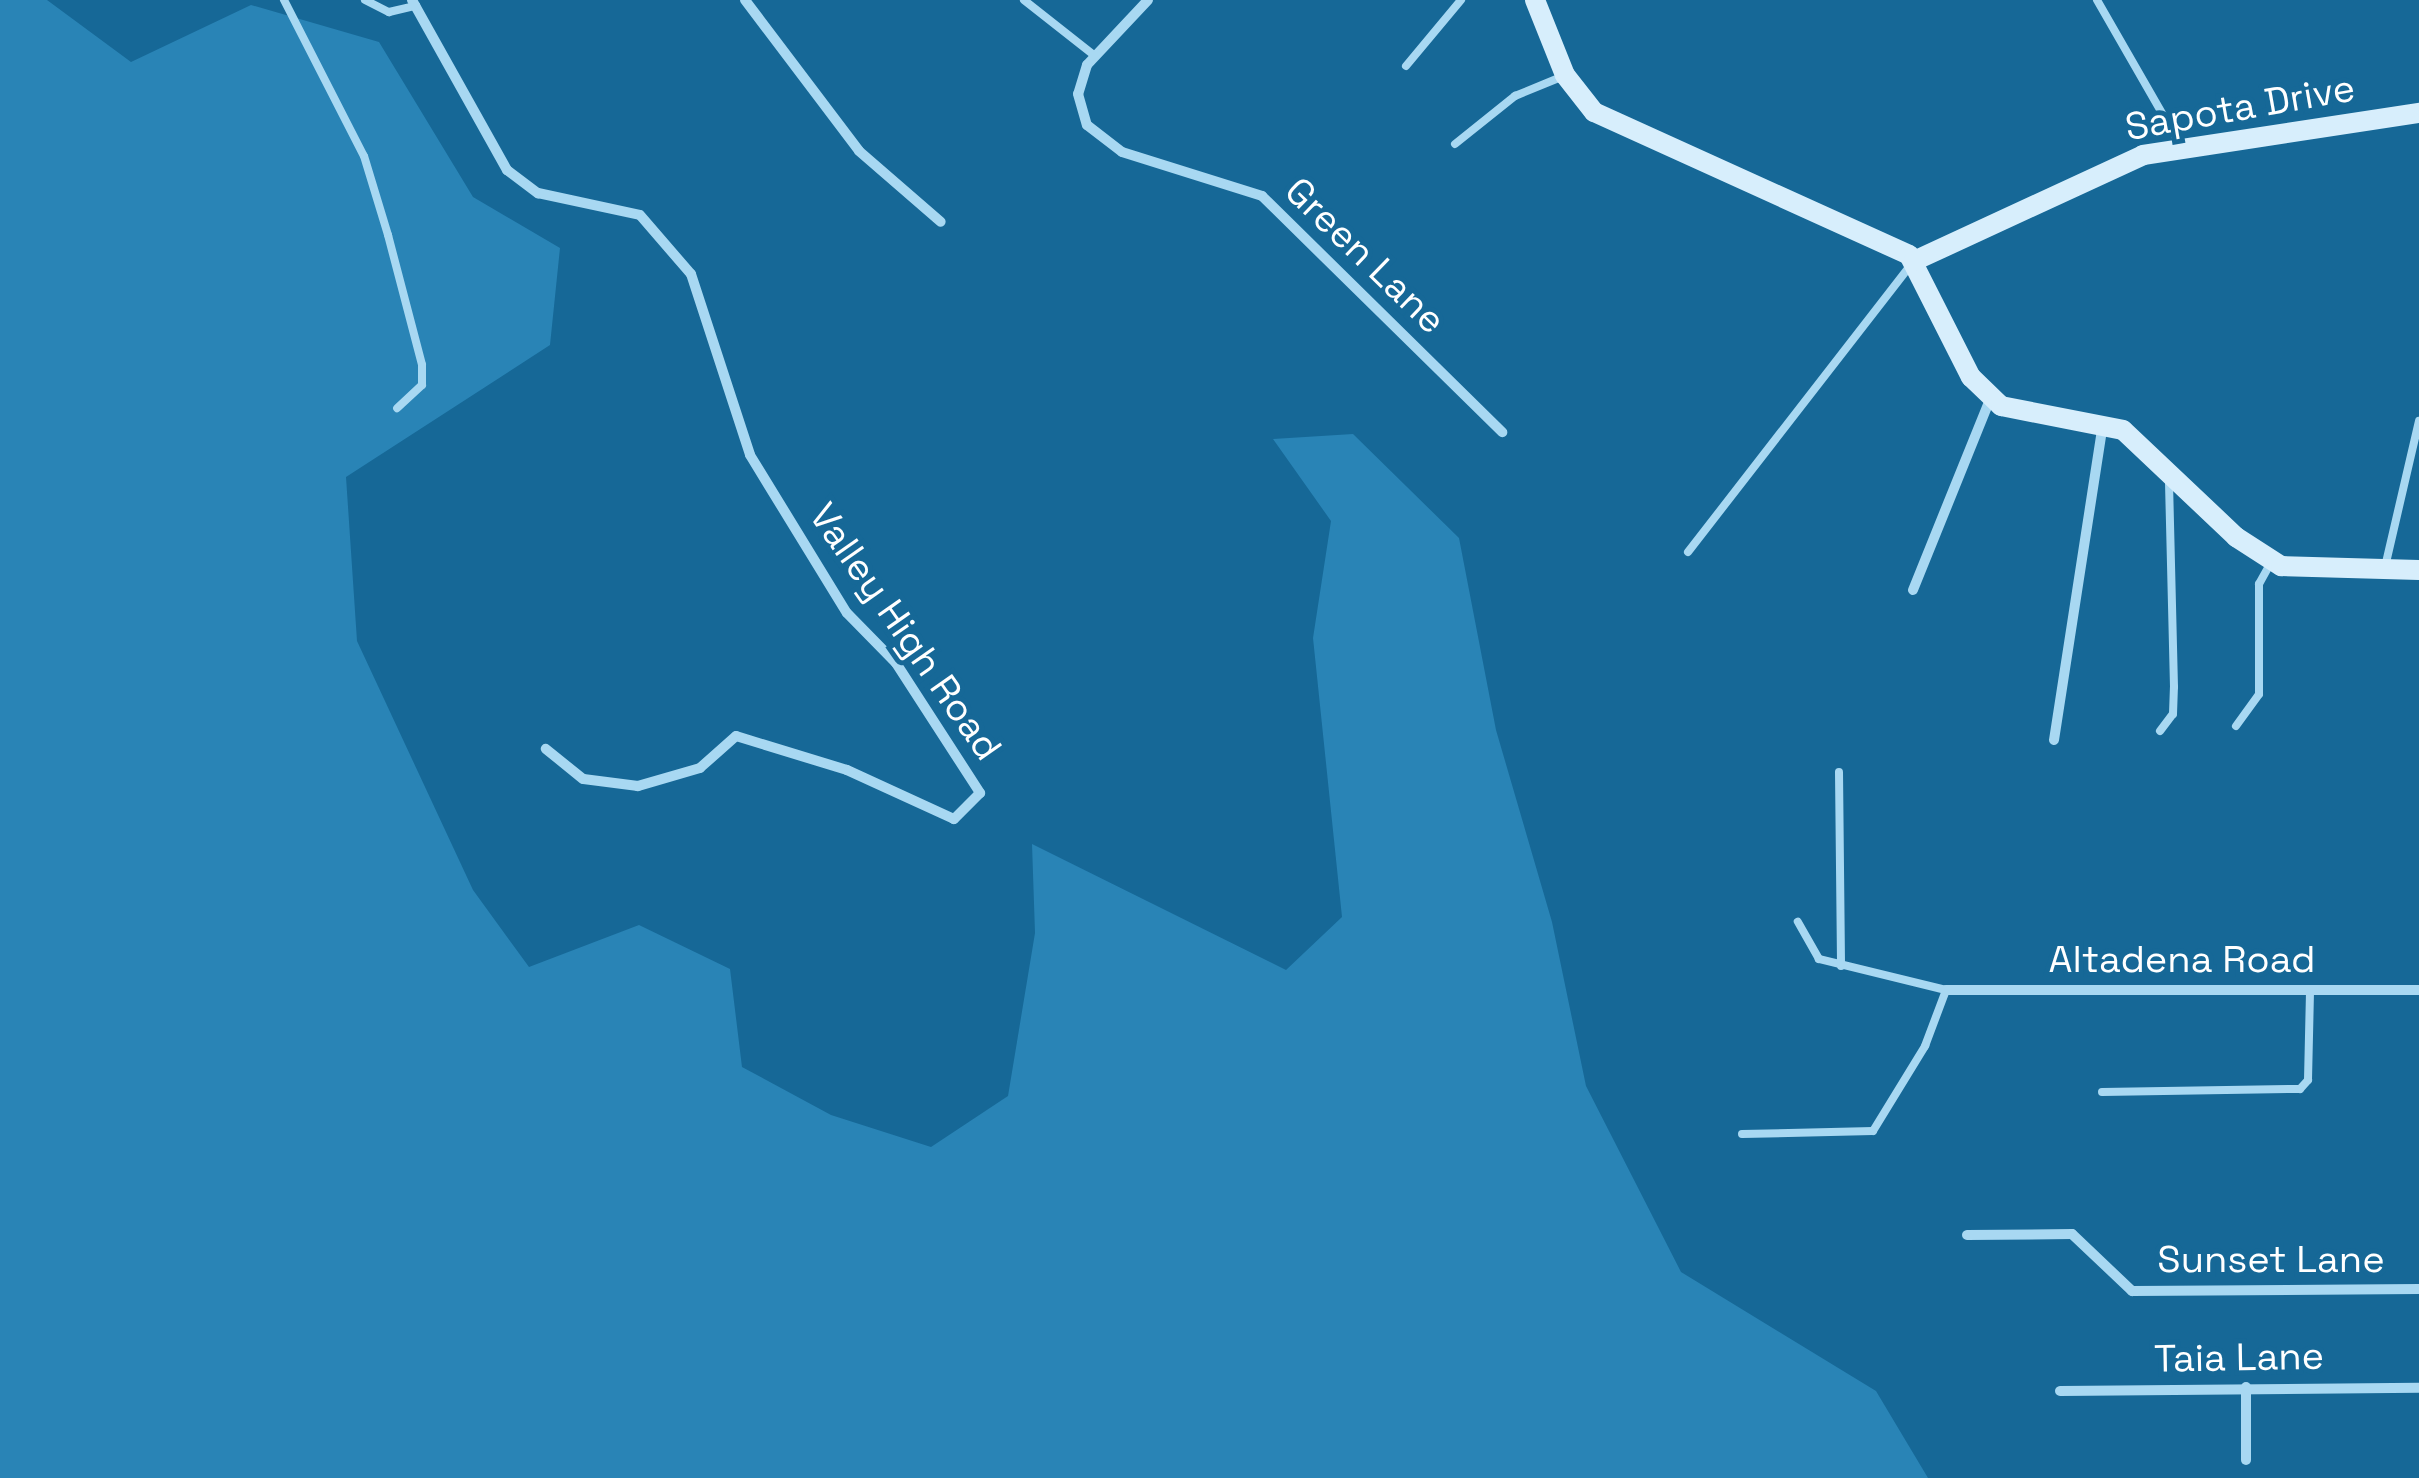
<!DOCTYPE html>
<style>
body{margin:0}
#map{position:relative;width:2419px;height:1478px;overflow:hidden;background:#166897;font-family:"Space Grotesk",sans-serif}
div>[style]{position:absolute}
.green>*{inset:0;background:#2984b6}
.lane>*{height:8px;margin:-4px;padding:0 4px;transform-origin:4px;border-radius:4px;background:#a8d8f2}
.street>*{height:10px;margin:-5px;padding:0 5px;transform-origin:5px;border-radius:5px;background:#a8d8f2}
.secondary>*{height:20px;margin:-10px;padding:0 10px;transform-origin:10px;border-radius:10px;background:#d7eefc}
span{translate:-50% -50%;white-space:nowrap;text-align:center;line-height:1.15;-webkit-text-stroke:10px #166897;paint-order:stroke}
.street-label{font-size:38px;color:#fff}
</style>
<div id="map">
<div class="green">
<i style="clip-path:polygon(0 0,47px 0,131px 62px,251px 5px,379px 42px,473px 197px,560px 248px,550px 345px,346px 477px,357px 641px,473px 890px,529px 967px,639px 925px,730px 969px,742px 1067px,831px 1115px,931px 1147px,1008px 1096px,1035px 933px,1032px 844px,1286px 970px,1342px 917px,1313px 638px,1331px 521px,1273px 439px,1353px 434px,1459px 538px,1496px 730px,1552px 922px,1586px 1086px,1681px 1272px,1876px 1391px,1928px 1478px,0 1478px)"></i>
</div>
<div class="lane">
<i style="left:284px;top:0;width:175px;rotate:62.9deg"></i>
<i style="left:364px;top:156px;width:83px;rotate:73.1deg"></i>
<i style="left:388px;top:235px;width:134px;rotate:75.3deg"></i>
<i style="left:422px;top:365px;width:20px;rotate:90deg"></i>
<i style="left:422px;top:385px;width:34px;rotate:137deg"></i>
<i style="left:365px;top:0;width:27px;rotate:27deg"></i>
<i style="left:389px;top:12px;width:28px;rotate:-13deg"></i>
<i style="left:1024px;top:0;width:89px;rotate:38.2deg"></i>
<i style="left:2097px;top:0;width:168px;rotate:60.1deg"></i>
<i style="left:1406px;top:66px;width:86px;rotate:-50.2deg"></i>
<i style="left:1455px;top:144px;width:77px;rotate:-38.7deg"></i>
<i style="left:1515px;top:96px;width:50px;rotate:-22.4deg"></i>
<i style="left:1688px;top:552px;width:363px;rotate:-52.2deg"></i>
<i style="left:2385px;top:567px;width:150px;rotate:-76.9deg"></i>
<i style="left:2236px;top:726px;width:39px;rotate:-54deg"></i>
<i style="left:2259px;top:694px;width:110px;rotate:-90deg"></i>
<i style="left:2259px;top:584px;width:25px;rotate:-61deg"></i>
<i style="left:2160px;top:731px;width:21px;rotate:-53deg"></i>
<i style="left:2173px;top:714px;width:27px;rotate:-88deg"></i>
<i style="left:2174px;top:687px;width:209px;rotate:-91.4deg"></i>
<i style="left:1839px;top:772px;width:194px;rotate:89.4deg"></i>
<i style="left:2102px;top:1092px;width:198px;rotate:-0.9deg"></i>
<i style="left:2300px;top:1089px;width:12px;rotate:-48deg"></i>
<i style="left:2308px;top:1080px;width:90px;rotate:-88.7deg"></i>
<i style="left:1742px;top:1134px;width:131px;rotate:-1.3deg"></i>
<i style="left:1873px;top:1131px;width:100px;rotate:-58.5deg"></i>
<i style="left:1925px;top:1046px;width:60px;rotate:-69.4deg"></i>
<i style="left:1946px;top:990px;width:131px;rotate:-166.3deg"></i>
<i style="left:1819px;top:959px;width:43px;rotate:-119.6deg"></i>
</div>
<div class="street">
<i style="left:412px;top:0;width:195px;rotate:60.8deg"></i>
<i style="left:507px;top:170px;width:39px;rotate:37deg"></i>
<i style="left:538px;top:193px;width:104px;rotate:12.2deg"></i>
<i style="left:640px;top:215px;width:78px;rotate:49.2deg"></i>
<i style="left:691px;top:274px;width:190px;rotate:71.9deg"></i>
<i style="left:750px;top:455px;width:185px;rotate:58.5deg"></i>
<i style="left:847px;top:613px;width:70px;rotate:45.6deg"></i>
<i style="left:896px;top:663px;width:155px;rotate:57.1deg"></i>
<i style="left:980px;top:793px;width:37px;rotate:135deg"></i>
<i style="left:954px;top:819px;width:118px;rotate:-155.4deg"></i>
<i style="left:847px;top:770px;width:116px;rotate:-163deg"></i>
<i style="left:736px;top:736px;width:48px;rotate:138.4deg"></i>
<i style="left:700px;top:768px;width:65px;rotate:163.8deg"></i>
<i style="left:638px;top:786px;width:55px;rotate:-172.7deg"></i>
<i style="left:583px;top:779px;width:48px;rotate:-141deg"></i>
<i style="left:745px;top:0;width:189px;rotate:52.9deg"></i>
<i style="left:859px;top:151px;width:108px;rotate:40.9deg"></i>
<i style="left:1148px;top:0;width:89px;rotate:133.2deg"></i>
<i style="left:1087px;top:65px;width:30px;rotate:107deg"></i>
<i style="left:1078px;top:94px;width:32px;rotate:74deg"></i>
<i style="left:1087px;top:125px;width:44px;rotate:37.6deg"></i>
<i style="left:1122px;top:152px;width:147px;rotate:17.4deg"></i>
<i style="left:1262px;top:196px;width:337px;rotate:44.5deg"></i>
<i style="left:1913px;top:590px;width:206px;rotate:-68deg"></i>
<i style="left:2054px;top:740px;width:319px;rotate:-81.2deg"></i>
<i style="left:1946px;top:990px;width:473px"></i>
<i style="left:1967px;top:1235px;width:105px;rotate:-0.5deg"></i>
<i style="left:2072px;top:1234px;width:83px;rotate:43.5deg"></i>
<i style="left:2132px;top:1291px;width:287px;rotate:-0.4deg"></i>
<i style="left:2246px;top:1387px;width:73px;rotate:90deg"></i>
<i style="left:2060px;top:1391px;width:359px;rotate:-0.5deg"></i>
</div>
<div class="secondary">
<i style="left:1535px;top:0;width:81px;rotate:68.2deg"></i>
<i style="left:1565px;top:75px;width:47px;rotate:51.9deg"></i>
<i style="left:1594px;top:112px;width:346px;rotate:24.4deg"></i>
<i style="left:1909px;top:255px;width:137px;rotate:63.1deg"></i>
<i style="left:1971px;top:377px;width:42px;rotate:44deg"></i>
<i style="left:2001px;top:406px;width:124px;rotate:11.1deg"></i>
<i style="left:2123px;top:430px;width:156px;rotate:43.4deg"></i>
<i style="left:2236px;top:537px;width:54px;rotate:32.8deg"></i>
<i style="left:2281px;top:566px;width:138px;rotate:1.7deg"></i>
<i style="left:1914px;top:261px;width:252px;rotate:-24.8deg"></i>
<i style="left:2143px;top:155px;width:279px;rotate:-8.7deg"></i>
</div>
<div class="street-label">
<span style="left:2240px;top:108px;rotate:-10deg">Sapota Drive</span>
<span style="left:1365px;top:256px;rotate:44deg">Green Lane</span>
<span style="left:905px;top:632px;rotate:55deg">Valley High Road</span>
<span style="left:2182px;top:960px">Altadena Road</span>
<span style="left:2271px;top:1260px">Sunset Lane</span>
<span style="left:2239px;top:1358px;rotate:-1deg">Taia Lane</span>
</div>
</div>
